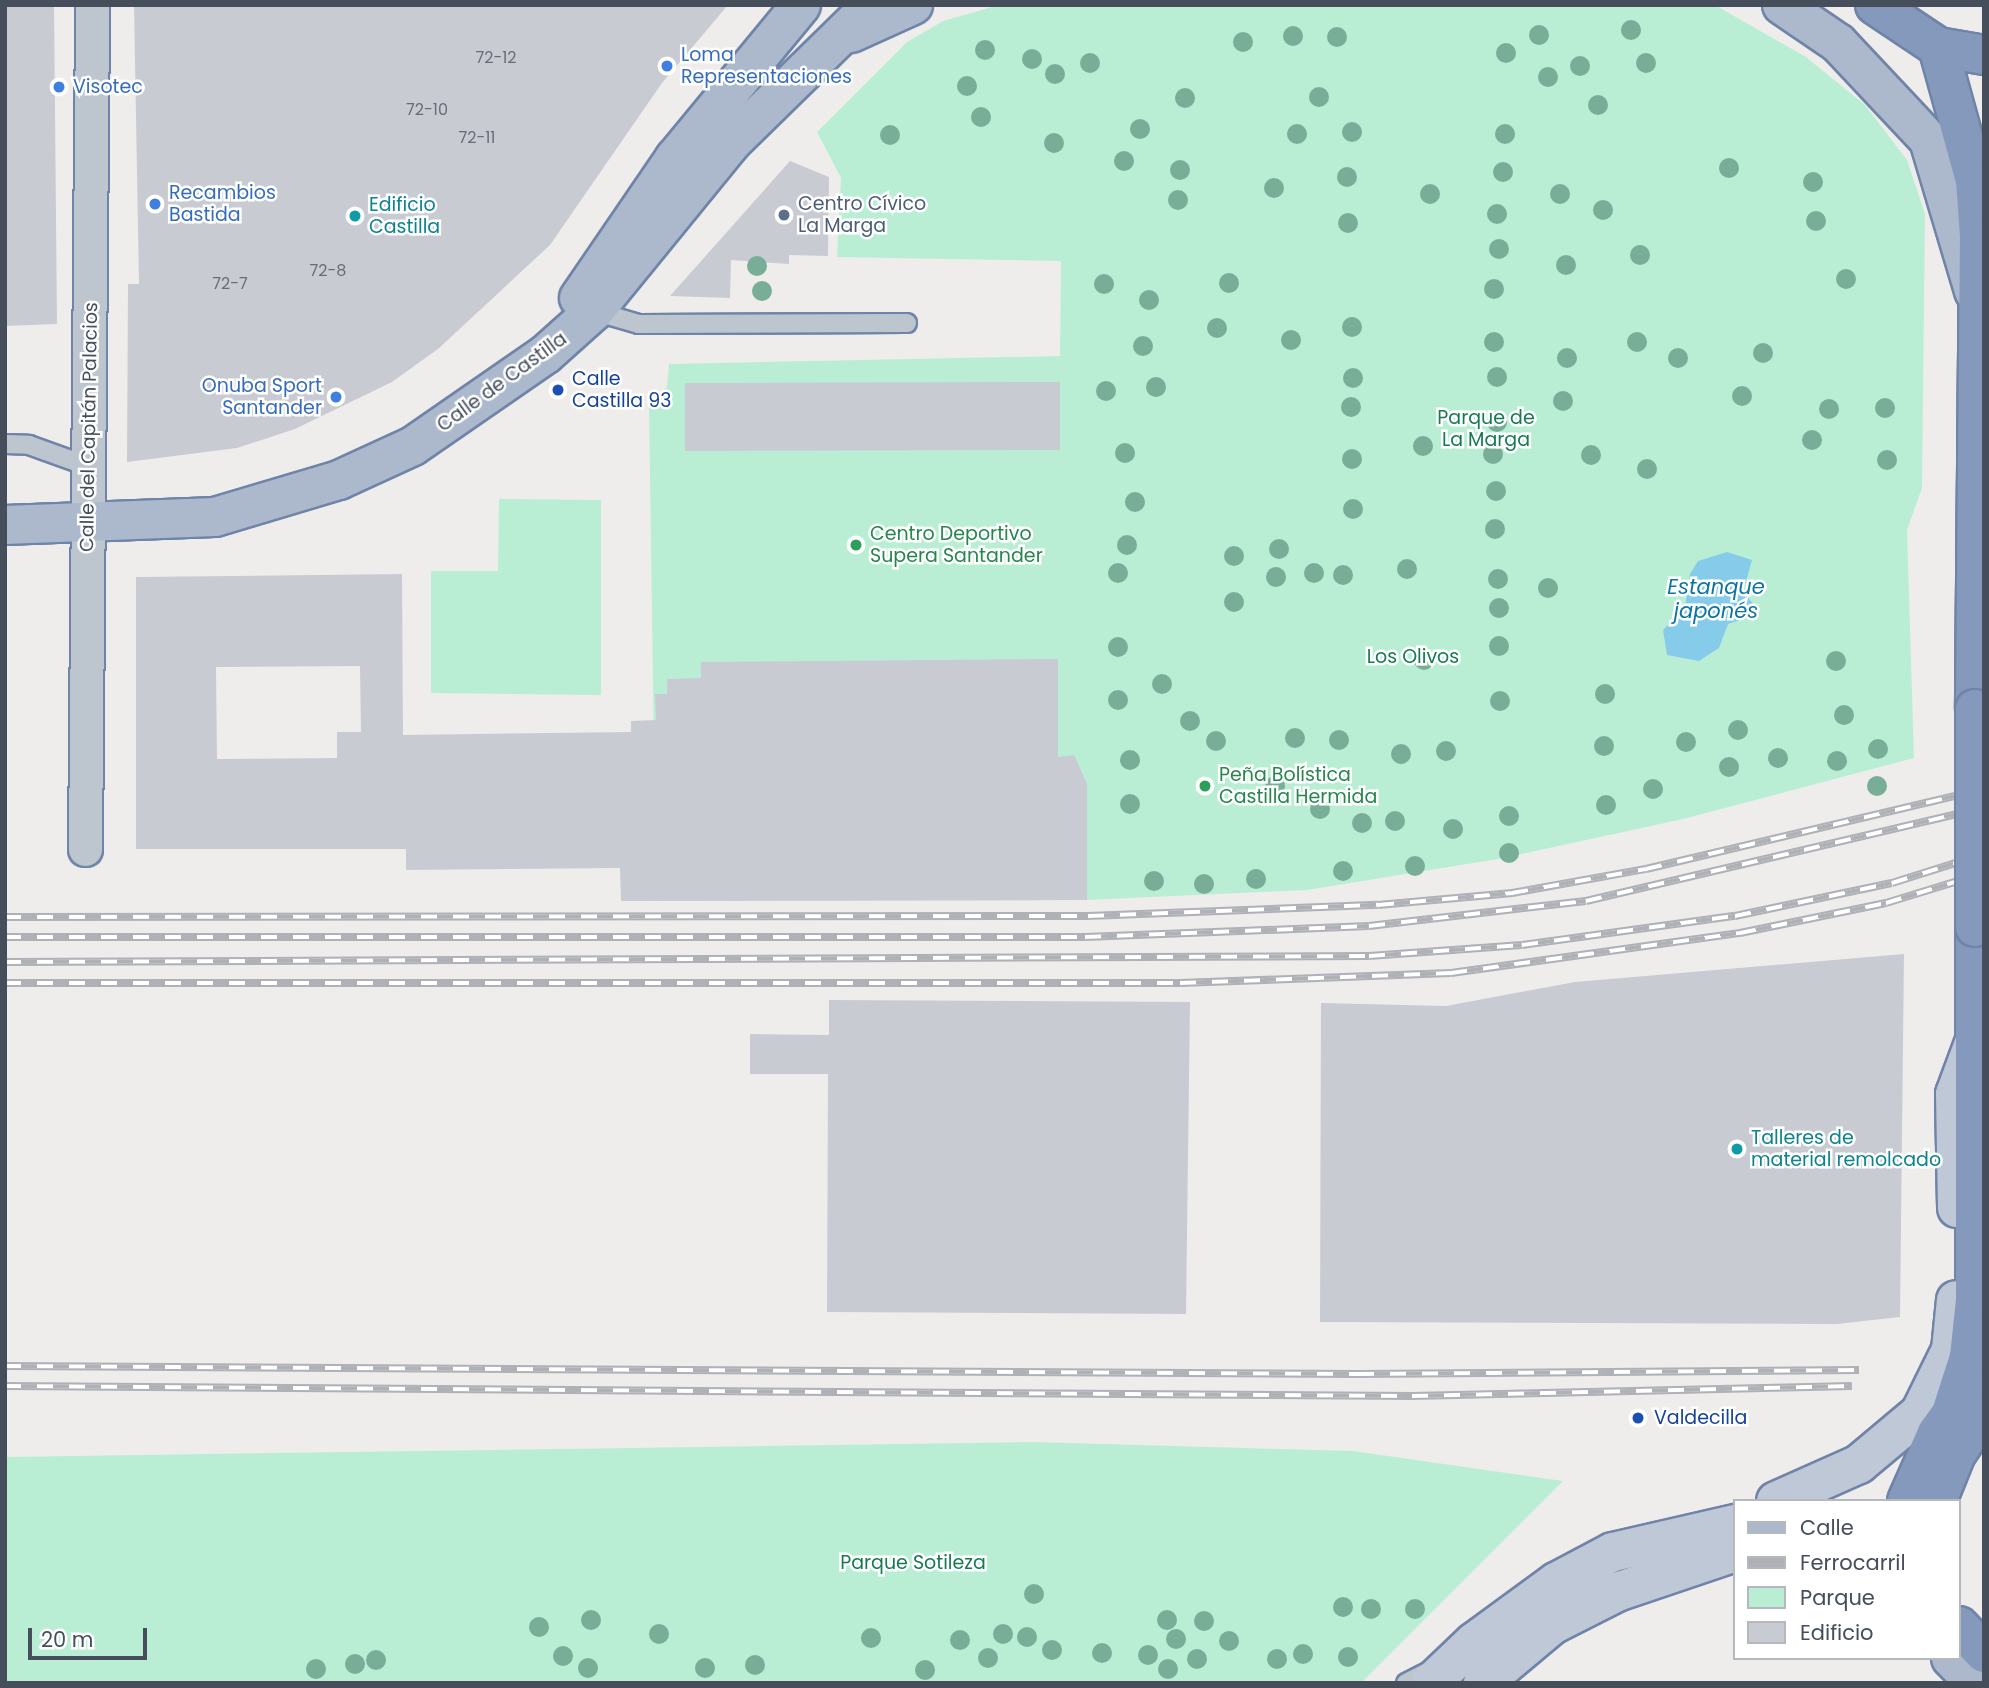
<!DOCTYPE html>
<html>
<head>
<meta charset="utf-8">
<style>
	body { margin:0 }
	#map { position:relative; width:1989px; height:1688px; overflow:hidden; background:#efedec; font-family:Poppins,sans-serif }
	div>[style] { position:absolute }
	.green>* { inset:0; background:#baeed4 }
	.water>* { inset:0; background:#87cbeb }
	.building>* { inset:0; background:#c9cbd3 }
	.roads { filter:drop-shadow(2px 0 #6f84a8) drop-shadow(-2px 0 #6f84a8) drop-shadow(0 2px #6f84a8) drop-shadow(0 -2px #6f84a8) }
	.lane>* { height:18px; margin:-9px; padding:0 9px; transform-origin:9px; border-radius:9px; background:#bdc5cf }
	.street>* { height:33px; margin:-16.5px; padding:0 16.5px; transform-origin:16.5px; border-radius:16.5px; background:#bdc5cf }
	.secondary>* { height:38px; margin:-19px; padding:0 19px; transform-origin:19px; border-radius:19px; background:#bfc8d6 }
	.primary>* { height:38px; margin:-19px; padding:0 19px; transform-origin:19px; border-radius:19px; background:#acb9cc }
	.highway>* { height:38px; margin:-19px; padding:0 19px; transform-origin:19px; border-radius:19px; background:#8499bc }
	.rail>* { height:8px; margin-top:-4px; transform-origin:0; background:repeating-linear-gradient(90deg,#fff 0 16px,#afb1b7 0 32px); box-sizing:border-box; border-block:2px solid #afb1b7 }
	.bridges { filter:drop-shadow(2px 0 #6f84a8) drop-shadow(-2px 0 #6f84a8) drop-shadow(0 2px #6f84a8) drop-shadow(0 -2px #6f84a8) }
	.highway-bridge>* { height:38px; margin:-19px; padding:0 19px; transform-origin:19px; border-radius:19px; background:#8499bc }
	.trees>* { width:20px; height:20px; margin:-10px; border-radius:50%; background:#78ae98 }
	.dots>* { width:19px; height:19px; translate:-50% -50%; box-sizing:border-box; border:4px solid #fff; border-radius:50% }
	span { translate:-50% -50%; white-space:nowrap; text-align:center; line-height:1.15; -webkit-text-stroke:5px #fff; paint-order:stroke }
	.number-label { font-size:16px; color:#666d78 }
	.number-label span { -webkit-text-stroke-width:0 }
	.shop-label { font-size:19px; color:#366cbe }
	.left { translate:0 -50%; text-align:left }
	.right { translate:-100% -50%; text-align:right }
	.service-label { font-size:19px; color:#4e5e75 }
	.culture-label { font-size:19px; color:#0d838f }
	.transit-label { font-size:19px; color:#164399 }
	.street-label { font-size:19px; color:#454e5a }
	.park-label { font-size:19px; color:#177a53 }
	.leisure-label { font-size:19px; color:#27864d }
	.water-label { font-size:21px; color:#0d75a5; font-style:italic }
	.frame { position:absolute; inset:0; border:7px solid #454e5a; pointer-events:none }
	.legend { position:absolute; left:1733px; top:1499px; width:228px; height:161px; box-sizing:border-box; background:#fff; border:2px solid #b5b8bd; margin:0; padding:9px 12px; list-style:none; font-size:21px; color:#454e5a }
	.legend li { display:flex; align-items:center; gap:14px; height:35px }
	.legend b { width:35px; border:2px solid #b5b8bd }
	.scale { position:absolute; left:28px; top:1628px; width:119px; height:32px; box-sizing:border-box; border:4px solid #454e5a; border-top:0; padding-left:9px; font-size:21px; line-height:24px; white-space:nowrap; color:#454e5a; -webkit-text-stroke:5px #fff; paint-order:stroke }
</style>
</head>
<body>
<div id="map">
	<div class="green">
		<i style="clip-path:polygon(999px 5px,1715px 5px,1806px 57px,1865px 105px,1907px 160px,1925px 214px,1922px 488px,1907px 530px,1914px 758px,1683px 819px,1498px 859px,1307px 890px,1087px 900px,656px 901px,649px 403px,667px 387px,669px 364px,1060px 356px,1061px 261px,837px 257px,841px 178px,817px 132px,907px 42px,943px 21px)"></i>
		<i style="clip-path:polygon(499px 499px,601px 500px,601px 695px,431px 693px,431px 571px,498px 571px)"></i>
		<i style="clip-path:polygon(1033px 1442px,1353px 1451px,1563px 1481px,1361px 1683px,5px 1683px,5px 1457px)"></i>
	</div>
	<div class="water">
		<i style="clip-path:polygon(1727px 552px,1752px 560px,1743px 592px,1756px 607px,1755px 615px,1728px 624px,1719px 648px,1699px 661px,1667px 655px,1663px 630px,1685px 607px,1690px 574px,1698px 561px)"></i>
	</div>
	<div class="building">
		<i style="clip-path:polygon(5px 5px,54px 5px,57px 324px,5px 326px)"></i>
		<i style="clip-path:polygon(134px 5px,728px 5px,662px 83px,550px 245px,438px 349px,392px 382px,295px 429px,237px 448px,127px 462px,128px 284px,139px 284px)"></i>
		<i style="clip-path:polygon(790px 161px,829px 177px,828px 256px,789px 255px,789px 264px,731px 260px,730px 298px,670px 296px)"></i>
		<i style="clip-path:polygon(1060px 382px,1060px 450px,685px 451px,685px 383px)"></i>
		<i style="clip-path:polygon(evenodd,402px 574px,403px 735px,631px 732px,631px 721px,656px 720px,655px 694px,667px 694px,667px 679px,701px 678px,701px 662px,1058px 659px,1058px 757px,1074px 755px,1087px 784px,1087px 900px,621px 901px,620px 868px,406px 870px,406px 849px,136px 849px,136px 577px,402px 574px,360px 666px,361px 732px,337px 732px,337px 758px,217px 759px,216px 667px,360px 666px)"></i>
		<i style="clip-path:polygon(1904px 954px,1900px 1317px,1837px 1324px,1320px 1322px,1321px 1003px,1446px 1006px,1575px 982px)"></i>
		<i style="clip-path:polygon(829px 1000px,1190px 1002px,1186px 1314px,827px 1312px,828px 1074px,750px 1074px,750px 1034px,829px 1035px)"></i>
	</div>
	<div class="roads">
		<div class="lane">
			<i style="left:594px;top:311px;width:47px;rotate:16.1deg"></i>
			<i style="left:639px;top:324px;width:268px;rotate:-0.2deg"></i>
			<i style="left:5px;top:444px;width:24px;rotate:2deg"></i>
			<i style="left:29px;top:445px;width:65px;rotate:19.8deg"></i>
			<i style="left:1406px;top:1683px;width:33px;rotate:-27deg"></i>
		</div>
		<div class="street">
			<i style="left:85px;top:849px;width:844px;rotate:-89.52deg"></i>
		</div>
		<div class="secondary">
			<i style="left:1957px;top:1208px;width:114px;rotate:-91deg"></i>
			<i style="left:1955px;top:1094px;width:54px;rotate:-69.6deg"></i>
			<i style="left:1776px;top:1501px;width:91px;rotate:-24deg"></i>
			<i style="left:1859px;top:1464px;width:80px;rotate:-39.9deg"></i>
			<i style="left:1920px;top:1413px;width:70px;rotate:-63.8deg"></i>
			<i style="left:1951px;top:1350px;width:50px;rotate:-84.3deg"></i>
			<i style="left:1431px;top:1683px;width:59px;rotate:-43.6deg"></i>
			<i style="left:1474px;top:1642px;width:102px;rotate:-36.2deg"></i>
			<i style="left:1556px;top:1582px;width:64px;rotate:-27.8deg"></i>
			<i style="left:1613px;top:1552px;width:125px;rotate:-12.9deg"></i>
			<i style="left:1483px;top:1683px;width:90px;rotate:-40deg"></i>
			<i style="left:1552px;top:1625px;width:73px;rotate:-26.9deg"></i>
			<i style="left:1617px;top:1592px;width:125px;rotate:-18.7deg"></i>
		</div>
		<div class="primary">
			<i style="left:1782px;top:5px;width:68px;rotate:34.2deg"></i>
			<i style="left:1838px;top:43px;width:133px;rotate:46.8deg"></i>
			<i style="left:1929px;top:140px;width:158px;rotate:73.4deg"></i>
			<i style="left:851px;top:33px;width:68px;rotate:-24.3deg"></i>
			<i style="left:579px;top:298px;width:170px;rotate:-55.6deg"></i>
			<i style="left:675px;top:158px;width:198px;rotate:-50.5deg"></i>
			<i style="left:5px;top:525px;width:210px;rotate:-2.2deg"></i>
			<i style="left:215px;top:517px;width:129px;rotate:-16.6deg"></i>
			<i style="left:339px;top:480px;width:81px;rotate:-24.7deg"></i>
			<i style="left:413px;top:446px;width:162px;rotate:-34.7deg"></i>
			<i style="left:546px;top:354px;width:64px;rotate:-41.9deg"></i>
			<i style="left:594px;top:311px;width:215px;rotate:-50.8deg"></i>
			<i style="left:730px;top:144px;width:199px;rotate:-44.4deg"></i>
			<i style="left:1951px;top:1658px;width:35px;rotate:45deg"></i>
		</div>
		<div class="highway">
			<i style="left:1875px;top:5px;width:76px;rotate:33.7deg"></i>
			<i style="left:1938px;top:47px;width:47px;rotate:9.9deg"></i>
			<i style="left:1938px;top:47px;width:138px;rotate:74.5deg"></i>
			<i style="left:1975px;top:180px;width:56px;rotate:85.9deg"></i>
			<i style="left:1979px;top:236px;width:473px;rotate:90.5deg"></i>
			<i style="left:1952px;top:1410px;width:56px;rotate:-72.2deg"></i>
			<i style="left:1969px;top:1357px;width:57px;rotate:-84deg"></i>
			<i style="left:1975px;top:1300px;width:373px;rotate:-90deg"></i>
			<i style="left:1907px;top:1501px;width:74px;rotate:-66.2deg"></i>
			<i style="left:1937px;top:1433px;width:53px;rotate:-54.2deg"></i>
			<i style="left:1937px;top:1501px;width:51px;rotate:-68deg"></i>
			<i style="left:1956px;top:1454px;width:50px;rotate:-56.3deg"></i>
			<i style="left:1959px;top:1626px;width:37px;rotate:47deg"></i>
		</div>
	</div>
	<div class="rail">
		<i style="left:5px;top:917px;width:1083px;rotate:-0.05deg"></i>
		<i style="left:1088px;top:916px;width:290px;rotate:-2.2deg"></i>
		<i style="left:1378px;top:905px;width:135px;rotate:-5.1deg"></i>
		<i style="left:1512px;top:893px;width:136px;rotate:-10.2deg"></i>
		<i style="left:1646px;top:869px;width:347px;rotate:-13.3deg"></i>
		<i style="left:5px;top:937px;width:1080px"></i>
		<i style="left:1085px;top:937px;width:284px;rotate:-2.2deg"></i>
		<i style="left:1369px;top:926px;width:218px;rotate:-6.6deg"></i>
		<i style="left:1586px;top:901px;width:409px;rotate:-13.2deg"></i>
		<i style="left:5px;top:962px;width:1364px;rotate:-0.25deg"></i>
		<i style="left:1369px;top:956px;width:153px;rotate:-4.1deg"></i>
		<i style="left:1522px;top:945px;width:215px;rotate:-7.8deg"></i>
		<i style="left:1735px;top:916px;width:160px;rotate:-11.9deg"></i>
		<i style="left:1892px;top:883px;width:96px;rotate:-17.5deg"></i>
		<i style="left:5px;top:983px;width:1175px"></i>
		<i style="left:1180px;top:983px;width:271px;rotate:-2.1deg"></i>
		<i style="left:1451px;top:973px;width:292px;rotate:-7.9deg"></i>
		<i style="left:1740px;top:933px;width:149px;rotate:-11.6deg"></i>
		<i style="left:1886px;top:903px;width:102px;rotate:-17deg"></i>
		<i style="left:5px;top:1366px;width:1353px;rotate:0.34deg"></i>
		<i style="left:1358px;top:1374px;width:501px;rotate:-0.46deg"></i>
		<i style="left:5px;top:1386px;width:1407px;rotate:0.41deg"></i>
		<i style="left:1412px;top:1396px;width:440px;rotate:-1.3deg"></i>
	</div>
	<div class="bridges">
		<div class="highway-bridge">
			<i style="left:1975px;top:927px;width:218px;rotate:-90deg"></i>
		</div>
	</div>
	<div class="trees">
		<i style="left:1631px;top:30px"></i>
		<i style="left:1539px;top:35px"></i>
		<i style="left:1293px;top:36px"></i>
		<i style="left:1337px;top:37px"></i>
		<i style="left:1243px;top:42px"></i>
		<i style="left:985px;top:50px"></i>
		<i style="left:1506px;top:53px"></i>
		<i style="left:1032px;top:59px"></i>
		<i style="left:1090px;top:63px"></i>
		<i style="left:1646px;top:63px"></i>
		<i style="left:1580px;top:66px"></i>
		<i style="left:1055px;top:74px"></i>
		<i style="left:1548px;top:77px"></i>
		<i style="left:967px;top:86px"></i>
		<i style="left:1319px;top:97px"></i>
		<i style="left:1185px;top:98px"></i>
		<i style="left:1598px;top:105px"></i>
		<i style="left:981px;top:117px"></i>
		<i style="left:1140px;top:129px"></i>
		<i style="left:1352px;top:132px"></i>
		<i style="left:1297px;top:134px"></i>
		<i style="left:1505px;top:134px"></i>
		<i style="left:890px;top:135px"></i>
		<i style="left:1054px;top:143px"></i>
		<i style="left:1124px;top:161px"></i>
		<i style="left:1729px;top:168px"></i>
		<i style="left:1180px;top:170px"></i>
		<i style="left:1503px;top:172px"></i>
		<i style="left:1347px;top:177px"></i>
		<i style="left:1813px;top:182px"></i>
		<i style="left:1274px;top:188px"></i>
		<i style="left:1430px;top:194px"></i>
		<i style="left:1560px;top:194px"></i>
		<i style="left:1178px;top:200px"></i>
		<i style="left:1603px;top:210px"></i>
		<i style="left:1497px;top:214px"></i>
		<i style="left:1816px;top:221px"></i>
		<i style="left:1348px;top:223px"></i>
		<i style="left:1499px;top:249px"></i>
		<i style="left:1640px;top:255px"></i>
		<i style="left:1566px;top:265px"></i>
		<i style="left:757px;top:266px"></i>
		<i style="left:1846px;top:279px"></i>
		<i style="left:1229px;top:283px"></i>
		<i style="left:1104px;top:284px"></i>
		<i style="left:1494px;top:289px"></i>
		<i style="left:762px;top:291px"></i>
		<i style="left:1149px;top:300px"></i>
		<i style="left:1352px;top:327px"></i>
		<i style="left:1217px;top:328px"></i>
		<i style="left:1291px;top:340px"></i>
		<i style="left:1494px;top:342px"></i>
		<i style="left:1637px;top:342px"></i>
		<i style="left:1143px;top:346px"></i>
		<i style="left:1763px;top:353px"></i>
		<i style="left:1567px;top:358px"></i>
		<i style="left:1678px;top:358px"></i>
		<i style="left:1497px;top:377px"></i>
		<i style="left:1353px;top:378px"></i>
		<i style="left:1156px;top:387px"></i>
		<i style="left:1106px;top:391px"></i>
		<i style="left:1742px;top:396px"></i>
		<i style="left:1563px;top:401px"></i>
		<i style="left:1351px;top:407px"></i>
		<i style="left:1885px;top:408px"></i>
		<i style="left:1829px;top:409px"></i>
		<i style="left:1497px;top:422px"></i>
		<i style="left:1812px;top:440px"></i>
		<i style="left:1423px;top:446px"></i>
		<i style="left:1125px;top:453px"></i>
		<i style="left:1493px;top:454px"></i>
		<i style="left:1591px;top:455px"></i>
		<i style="left:1352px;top:459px"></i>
		<i style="left:1887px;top:460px"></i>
		<i style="left:1647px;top:469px"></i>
		<i style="left:1496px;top:491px"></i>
		<i style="left:1135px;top:502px"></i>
		<i style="left:1353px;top:509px"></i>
		<i style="left:1495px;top:529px"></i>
		<i style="left:1127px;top:545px"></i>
		<i style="left:1279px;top:549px"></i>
		<i style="left:1234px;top:556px"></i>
		<i style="left:1407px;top:569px"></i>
		<i style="left:1118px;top:573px"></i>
		<i style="left:1314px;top:573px"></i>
		<i style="left:1343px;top:575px"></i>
		<i style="left:1276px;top:577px"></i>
		<i style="left:1498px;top:579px"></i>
		<i style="left:1548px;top:588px"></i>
		<i style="left:1234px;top:602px"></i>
		<i style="left:1499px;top:608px"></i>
		<i style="left:1499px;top:646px"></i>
		<i style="left:1118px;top:647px"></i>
		<i style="left:1424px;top:660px"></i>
		<i style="left:1836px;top:661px"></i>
		<i style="left:1162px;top:684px"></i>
		<i style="left:1605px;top:694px"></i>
		<i style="left:1118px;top:700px"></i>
		<i style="left:1500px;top:701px"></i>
		<i style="left:1844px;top:715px"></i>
		<i style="left:1190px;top:721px"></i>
		<i style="left:1738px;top:730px"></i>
		<i style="left:1295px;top:738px"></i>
		<i style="left:1339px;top:740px"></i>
		<i style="left:1216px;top:741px"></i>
		<i style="left:1686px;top:742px"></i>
		<i style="left:1604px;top:746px"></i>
		<i style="left:1878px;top:749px"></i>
		<i style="left:1446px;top:751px"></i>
		<i style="left:1401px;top:754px"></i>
		<i style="left:1778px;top:758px"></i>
		<i style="left:1130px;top:760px"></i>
		<i style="left:1837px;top:761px"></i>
		<i style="left:1729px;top:767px"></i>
		<i style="left:1275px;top:786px"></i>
		<i style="left:1877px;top:786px"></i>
		<i style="left:1653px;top:789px"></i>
		<i style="left:1130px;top:804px"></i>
		<i style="left:1606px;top:805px"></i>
		<i style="left:1320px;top:809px"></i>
		<i style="left:1509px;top:816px"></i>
		<i style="left:1395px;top:821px"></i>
		<i style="left:1362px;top:823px"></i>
		<i style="left:1453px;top:829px"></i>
		<i style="left:1509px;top:853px"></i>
		<i style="left:1415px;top:866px"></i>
		<i style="left:1343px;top:871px"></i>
		<i style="left:1256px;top:879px"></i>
		<i style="left:1154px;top:881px"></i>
		<i style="left:1204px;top:884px"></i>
		<i style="left:1034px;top:1594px"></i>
		<i style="left:1343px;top:1607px"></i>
		<i style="left:1371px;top:1609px"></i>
		<i style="left:1415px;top:1609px"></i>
		<i style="left:591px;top:1620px"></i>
		<i style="left:1167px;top:1620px"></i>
		<i style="left:1204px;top:1621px"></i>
		<i style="left:539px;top:1627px"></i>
		<i style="left:659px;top:1634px"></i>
		<i style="left:1003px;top:1634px"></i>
		<i style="left:1027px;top:1637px"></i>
		<i style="left:871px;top:1638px"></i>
		<i style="left:1176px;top:1639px"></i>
		<i style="left:960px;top:1640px"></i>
		<i style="left:1229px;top:1641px"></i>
		<i style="left:1052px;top:1650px"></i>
		<i style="left:1102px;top:1653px"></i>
		<i style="left:1303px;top:1654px"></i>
		<i style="left:1148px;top:1655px"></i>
		<i style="left:563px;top:1656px"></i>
		<i style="left:1348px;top:1657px"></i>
		<i style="left:988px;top:1658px"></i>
		<i style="left:1197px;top:1659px"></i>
		<i style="left:1277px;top:1659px"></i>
		<i style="left:376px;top:1660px"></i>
		<i style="left:355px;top:1664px"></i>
		<i style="left:755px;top:1665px"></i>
		<i style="left:588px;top:1668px"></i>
		<i style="left:705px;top:1668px"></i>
		<i style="left:316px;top:1669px"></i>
		<i style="left:1168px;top:1669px"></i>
		<i style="left:925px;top:1670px"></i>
	</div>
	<div class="dots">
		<i style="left:667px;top:66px;background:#3f7fe0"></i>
		<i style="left:59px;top:87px;background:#3f7fe0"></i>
		<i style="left:155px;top:204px;background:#3f7fe0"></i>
		<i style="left:784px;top:215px;background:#5c6f8a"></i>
		<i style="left:355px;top:216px;background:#0f9aa8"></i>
		<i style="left:558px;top:390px;background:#1a4fb4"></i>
		<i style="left:336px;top:397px;background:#3f7fe0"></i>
		<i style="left:856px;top:545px;background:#2e9e5b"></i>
		<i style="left:1205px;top:786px;background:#2e9e5b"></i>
		<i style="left:1737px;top:1149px;background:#0f9aa8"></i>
		<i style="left:1638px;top:1418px;background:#1a4fb4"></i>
	</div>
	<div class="number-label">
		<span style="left:496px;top:58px">72-12</span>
		<span style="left:427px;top:110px">72-10</span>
		<span style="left:477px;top:138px">72-11</span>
		<span style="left:328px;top:271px">72-8</span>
		<span style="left:230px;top:284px">72-7</span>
	</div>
	<div class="shop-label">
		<span class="left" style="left:681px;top:66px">Loma<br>Representaciones</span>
		<span class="left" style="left:73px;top:87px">Visotec</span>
		<span class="left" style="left:169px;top:204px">Recambios<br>Bastida</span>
		<span class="right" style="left:322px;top:397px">Onuba Sport<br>Santander</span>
	</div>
	<div class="service-label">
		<span class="left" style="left:798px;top:215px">Centro Cívico<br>La Marga</span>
	</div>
	<div class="culture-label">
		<span class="left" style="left:369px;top:216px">Edificio<br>Castilla</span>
		<span class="left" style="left:1751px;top:1149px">Talleres de<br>material remolcado</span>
	</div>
	<div class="transit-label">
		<span class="left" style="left:572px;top:390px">Calle<br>Castilla 93</span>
		<span class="left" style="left:1654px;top:1418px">Valdecilla</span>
	</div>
	<div class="street-label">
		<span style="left:502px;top:382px;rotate:-36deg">Calle de Castilla</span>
		<span style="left:89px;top:427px;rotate:-89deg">Calle del Capitán Palacios</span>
	</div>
	<div class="park-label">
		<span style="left:1486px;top:429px">Parque de<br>La Marga</span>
		<span style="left:1413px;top:657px">Los Olivos</span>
		<span style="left:913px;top:1563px">Parque Sotileza</span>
	</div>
	<div class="leisure-label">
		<span class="left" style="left:870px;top:545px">Centro Deportivo<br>Supera Santander</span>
		<span class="left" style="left:1219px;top:786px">Peña Bolística<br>Castilla Hermida</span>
	</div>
	<div class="water-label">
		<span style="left:1716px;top:599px">Estanque<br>japonés</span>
	</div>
	<div class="frame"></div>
	<ul class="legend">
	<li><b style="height:9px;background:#acb9cc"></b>Calle</li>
	<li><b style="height:9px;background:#afb1b7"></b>Ferrocarril</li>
	<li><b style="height:19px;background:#baeed4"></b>Parque</li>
	<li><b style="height:19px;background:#c9cbd3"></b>Edificio</li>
	</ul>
	<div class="scale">20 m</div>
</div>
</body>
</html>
